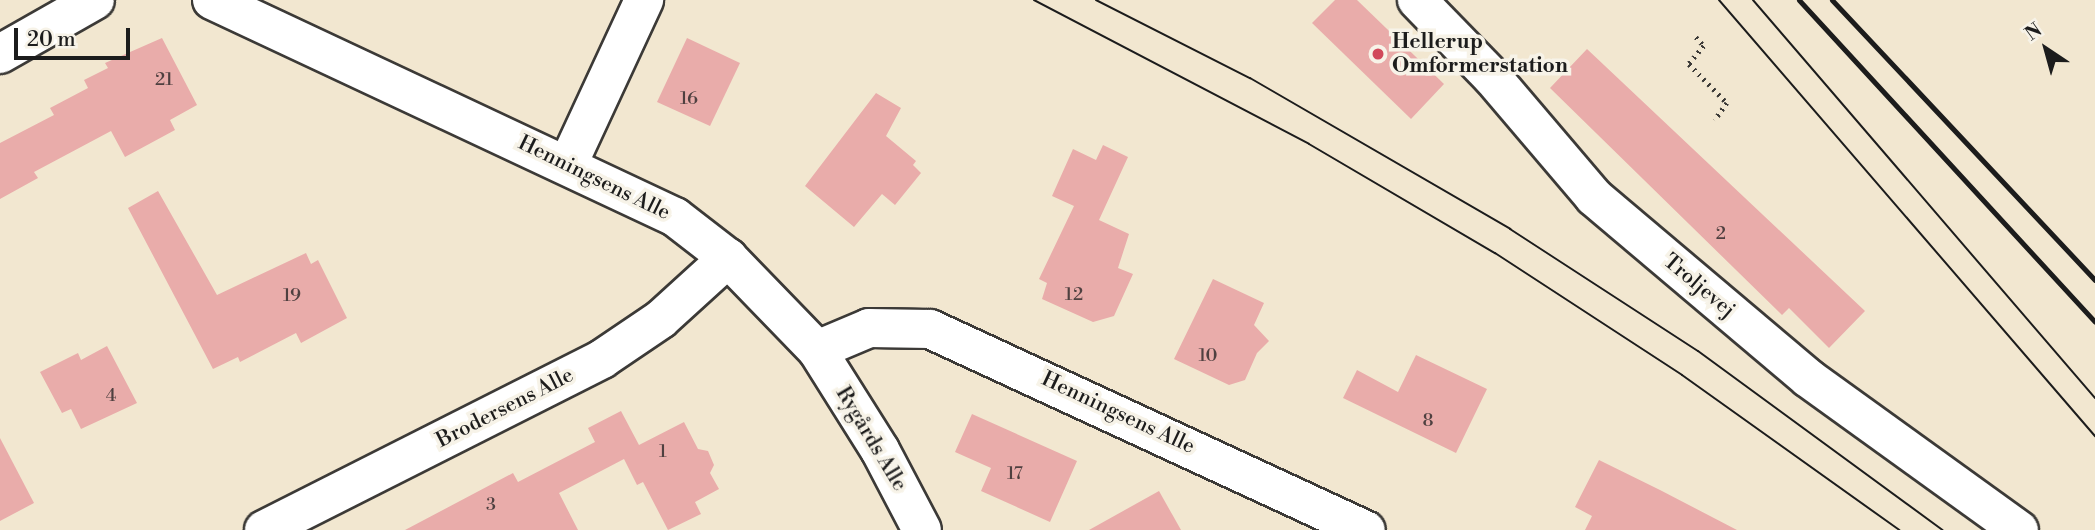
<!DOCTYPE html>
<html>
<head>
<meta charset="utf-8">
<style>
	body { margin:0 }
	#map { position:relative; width:2095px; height:530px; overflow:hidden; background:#f2e7d0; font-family:"Libre Bodoni",serif }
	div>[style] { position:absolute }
	.building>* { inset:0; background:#e9acaa }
	.path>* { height:4.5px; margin-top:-2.25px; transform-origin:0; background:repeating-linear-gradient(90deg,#3c3a37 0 2px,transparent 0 7px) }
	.roads { filter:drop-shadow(2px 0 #3c3a37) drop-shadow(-2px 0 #3c3a37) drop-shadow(0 2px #3c3a37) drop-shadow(0 -2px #3c3a37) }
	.minor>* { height:38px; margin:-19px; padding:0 19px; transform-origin:19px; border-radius:19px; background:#fff }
	.tram>* { height:2px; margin:-1px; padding:0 1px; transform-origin:1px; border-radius:1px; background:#1c1c1c }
	.rail>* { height:5px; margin:-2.5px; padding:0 2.5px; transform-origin:2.5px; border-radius:2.5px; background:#1c1c1c }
	.dots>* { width:19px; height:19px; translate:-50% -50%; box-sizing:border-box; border:4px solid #f7f3e8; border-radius:50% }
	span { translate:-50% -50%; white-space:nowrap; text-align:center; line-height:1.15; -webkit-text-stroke:7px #f7f3e8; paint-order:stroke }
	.number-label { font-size:18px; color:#4f4040 }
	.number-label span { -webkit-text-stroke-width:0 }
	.poi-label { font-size:21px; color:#1c1c1c; font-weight:700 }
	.left { translate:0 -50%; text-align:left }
	.street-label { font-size:21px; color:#1c1c1c }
	.north { position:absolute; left:2011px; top:14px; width:70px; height:70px; -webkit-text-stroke:5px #f7f3e8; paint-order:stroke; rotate:324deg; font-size:19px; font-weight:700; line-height:28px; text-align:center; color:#1c1c1c }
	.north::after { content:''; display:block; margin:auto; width:24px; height:32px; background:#1c1c1c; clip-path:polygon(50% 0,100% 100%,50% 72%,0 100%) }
	.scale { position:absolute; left:14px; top:28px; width:116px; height:32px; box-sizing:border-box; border:4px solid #1c1c1c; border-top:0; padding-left:9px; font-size:21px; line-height:24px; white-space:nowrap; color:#1c1c1c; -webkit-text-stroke:5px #f7f3e8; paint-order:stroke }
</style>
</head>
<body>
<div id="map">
	<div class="building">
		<i style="clip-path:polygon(1335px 0,1357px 0,1444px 84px,1411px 119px,1312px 23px)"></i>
		<i style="clip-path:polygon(162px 38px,197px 105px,170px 120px,175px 130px,125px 157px,111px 131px,34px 172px,38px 178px,0 199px,0 143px,54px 115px,50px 108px,88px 88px,84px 80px,108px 68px,105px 63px)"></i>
		<i style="clip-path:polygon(687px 38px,740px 63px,710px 126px,657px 102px)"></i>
		<i style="clip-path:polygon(1587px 49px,1865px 311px,1829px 348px,1789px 308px,1782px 315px,1550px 88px)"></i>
		<i style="clip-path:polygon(876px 93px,901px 108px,886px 136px,916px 161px,913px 165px,921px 173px,895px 205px,882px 194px,854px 227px,805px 186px)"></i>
		<i style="clip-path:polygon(1103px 145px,1128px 157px,1099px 220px,1129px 234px,1118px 268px,1133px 274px,1114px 316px,1093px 322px,1042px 299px,1047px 283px,1039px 279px,1074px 206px,1052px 196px,1073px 149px,1096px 160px)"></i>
		<i style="clip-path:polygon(158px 191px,217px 295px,306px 253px,311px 264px,318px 260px,347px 318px,301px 343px,296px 333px,240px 362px,238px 357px,213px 369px,128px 208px)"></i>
		<i style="clip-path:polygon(1213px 279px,1264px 303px,1254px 325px,1269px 341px,1257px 353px,1245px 380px,1229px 385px,1174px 359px)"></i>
		<i style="clip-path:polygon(107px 346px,137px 403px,81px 429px,71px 409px,62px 413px,40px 372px,78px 353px,81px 360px)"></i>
		<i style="clip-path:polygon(1416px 355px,1487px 389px,1456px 453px,1343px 398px,1357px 370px,1398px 392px)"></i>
		<i style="clip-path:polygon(621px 411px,639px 445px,684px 422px,698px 449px,708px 451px,714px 465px,710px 473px,719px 489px,695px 502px,701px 514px,668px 530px,643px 482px,637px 485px,624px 459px,559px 493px,578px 530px,405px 530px,513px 473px,518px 482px,595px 442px,588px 428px)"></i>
		<i style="clip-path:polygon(972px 414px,1077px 461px,1050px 522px,981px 491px,991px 468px,955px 452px)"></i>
		<i style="clip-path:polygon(0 438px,34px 503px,0 521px)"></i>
		<i style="clip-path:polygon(1599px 460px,1660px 490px,1737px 530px,1585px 530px,1592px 516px,1575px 507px)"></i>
		<i style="clip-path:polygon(1159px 491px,1181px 530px,1089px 530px)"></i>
	</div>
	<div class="path">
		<i style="left:1696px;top:37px;width:12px;rotate:48deg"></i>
		<i style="left:1704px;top:46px;width:23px;rotate:130deg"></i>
		<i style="left:1689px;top:64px;width:54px;rotate:45.7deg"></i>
		<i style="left:1727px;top:103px;width:21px;rotate:125deg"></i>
	</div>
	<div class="roads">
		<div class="minor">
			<i style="left:212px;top:0;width:511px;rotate:25.11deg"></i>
			<i style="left:675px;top:217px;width:67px;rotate:37.7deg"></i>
			<i style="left:728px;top:258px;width:128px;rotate:45.9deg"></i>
			<i style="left:817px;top:350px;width:56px;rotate:-22.9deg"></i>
			<i style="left:869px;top:328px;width:61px;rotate:0.9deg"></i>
			<i style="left:930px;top:329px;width:480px;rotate:24.8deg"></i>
			<i style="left:1417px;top:0;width:107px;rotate:45.8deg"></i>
			<i style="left:1492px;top:77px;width:157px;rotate:49.6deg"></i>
			<i style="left:1594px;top:197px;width:280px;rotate:40.2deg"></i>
			<i style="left:1808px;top:378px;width:260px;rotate:35.8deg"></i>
			<i style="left:0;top:54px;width:109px;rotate:-29.6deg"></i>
			<i style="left:568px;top:164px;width:181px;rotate:-65.1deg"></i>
			<i style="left:817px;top:350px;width:118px;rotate:57.8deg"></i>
			<i style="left:880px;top:450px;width:90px;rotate:62.3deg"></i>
			<i style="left:264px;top:530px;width:379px;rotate:-26.8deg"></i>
			<i style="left:602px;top:359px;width:71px;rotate:-34.1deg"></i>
			<i style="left:661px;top:319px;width:91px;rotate:-42.3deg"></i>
		</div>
	</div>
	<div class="tram">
		<i style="left:1034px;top:0;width:310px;rotate:27.6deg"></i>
		<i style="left:1309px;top:144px;width:216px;rotate:30.4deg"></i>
		<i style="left:1495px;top:253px;width:223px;rotate:33.1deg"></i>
		<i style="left:1682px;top:375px;width:267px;rotate:35.5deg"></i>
		<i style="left:1096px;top:0;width:173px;rotate:26.9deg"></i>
		<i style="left:1250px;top:78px;width:301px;rotate:30.1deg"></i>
		<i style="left:1510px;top:229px;width:224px;rotate:33deg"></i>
		<i style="left:1698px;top:351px;width:303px;rotate:36.2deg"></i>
		<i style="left:1719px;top:0;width:576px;rotate:49.23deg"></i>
		<i style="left:1753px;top:0;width:525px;rotate:49.33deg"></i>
	</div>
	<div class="rail">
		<i style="left:1799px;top:0;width:437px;rotate:47.4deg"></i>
		<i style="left:1832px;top:0;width:384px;rotate:46.8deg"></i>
	</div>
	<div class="dots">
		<i style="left:1378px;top:54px;background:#d1495b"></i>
	</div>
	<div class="number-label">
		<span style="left:164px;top:80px">21</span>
		<span style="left:689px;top:99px">16</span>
		<span style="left:1721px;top:234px">2</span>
		<span style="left:1074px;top:295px">12</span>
		<span style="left:292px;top:296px">19</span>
		<span style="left:1208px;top:356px">10</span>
		<span style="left:111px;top:396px">4</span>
		<span style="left:1428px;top:421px">8</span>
		<span style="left:663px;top:452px">1</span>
		<span style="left:1015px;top:474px">17</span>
		<span style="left:491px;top:505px">3</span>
	</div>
	<div class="poi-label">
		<span class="left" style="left:1392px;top:54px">Hellerup<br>Omformerstation</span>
	</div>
	<div class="street-label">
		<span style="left:594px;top:178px;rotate:26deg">Henningsens Alle</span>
		<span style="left:1699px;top:286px;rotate:40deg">Troljevej</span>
		<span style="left:505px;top:408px;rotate:-27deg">Brodersens Alle</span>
		<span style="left:1118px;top:413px;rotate:25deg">Henningsens Alle</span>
		<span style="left:871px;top:439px;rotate:59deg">Rygårds Alle</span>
	</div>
	<div class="north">N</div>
	<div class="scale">20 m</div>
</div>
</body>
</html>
